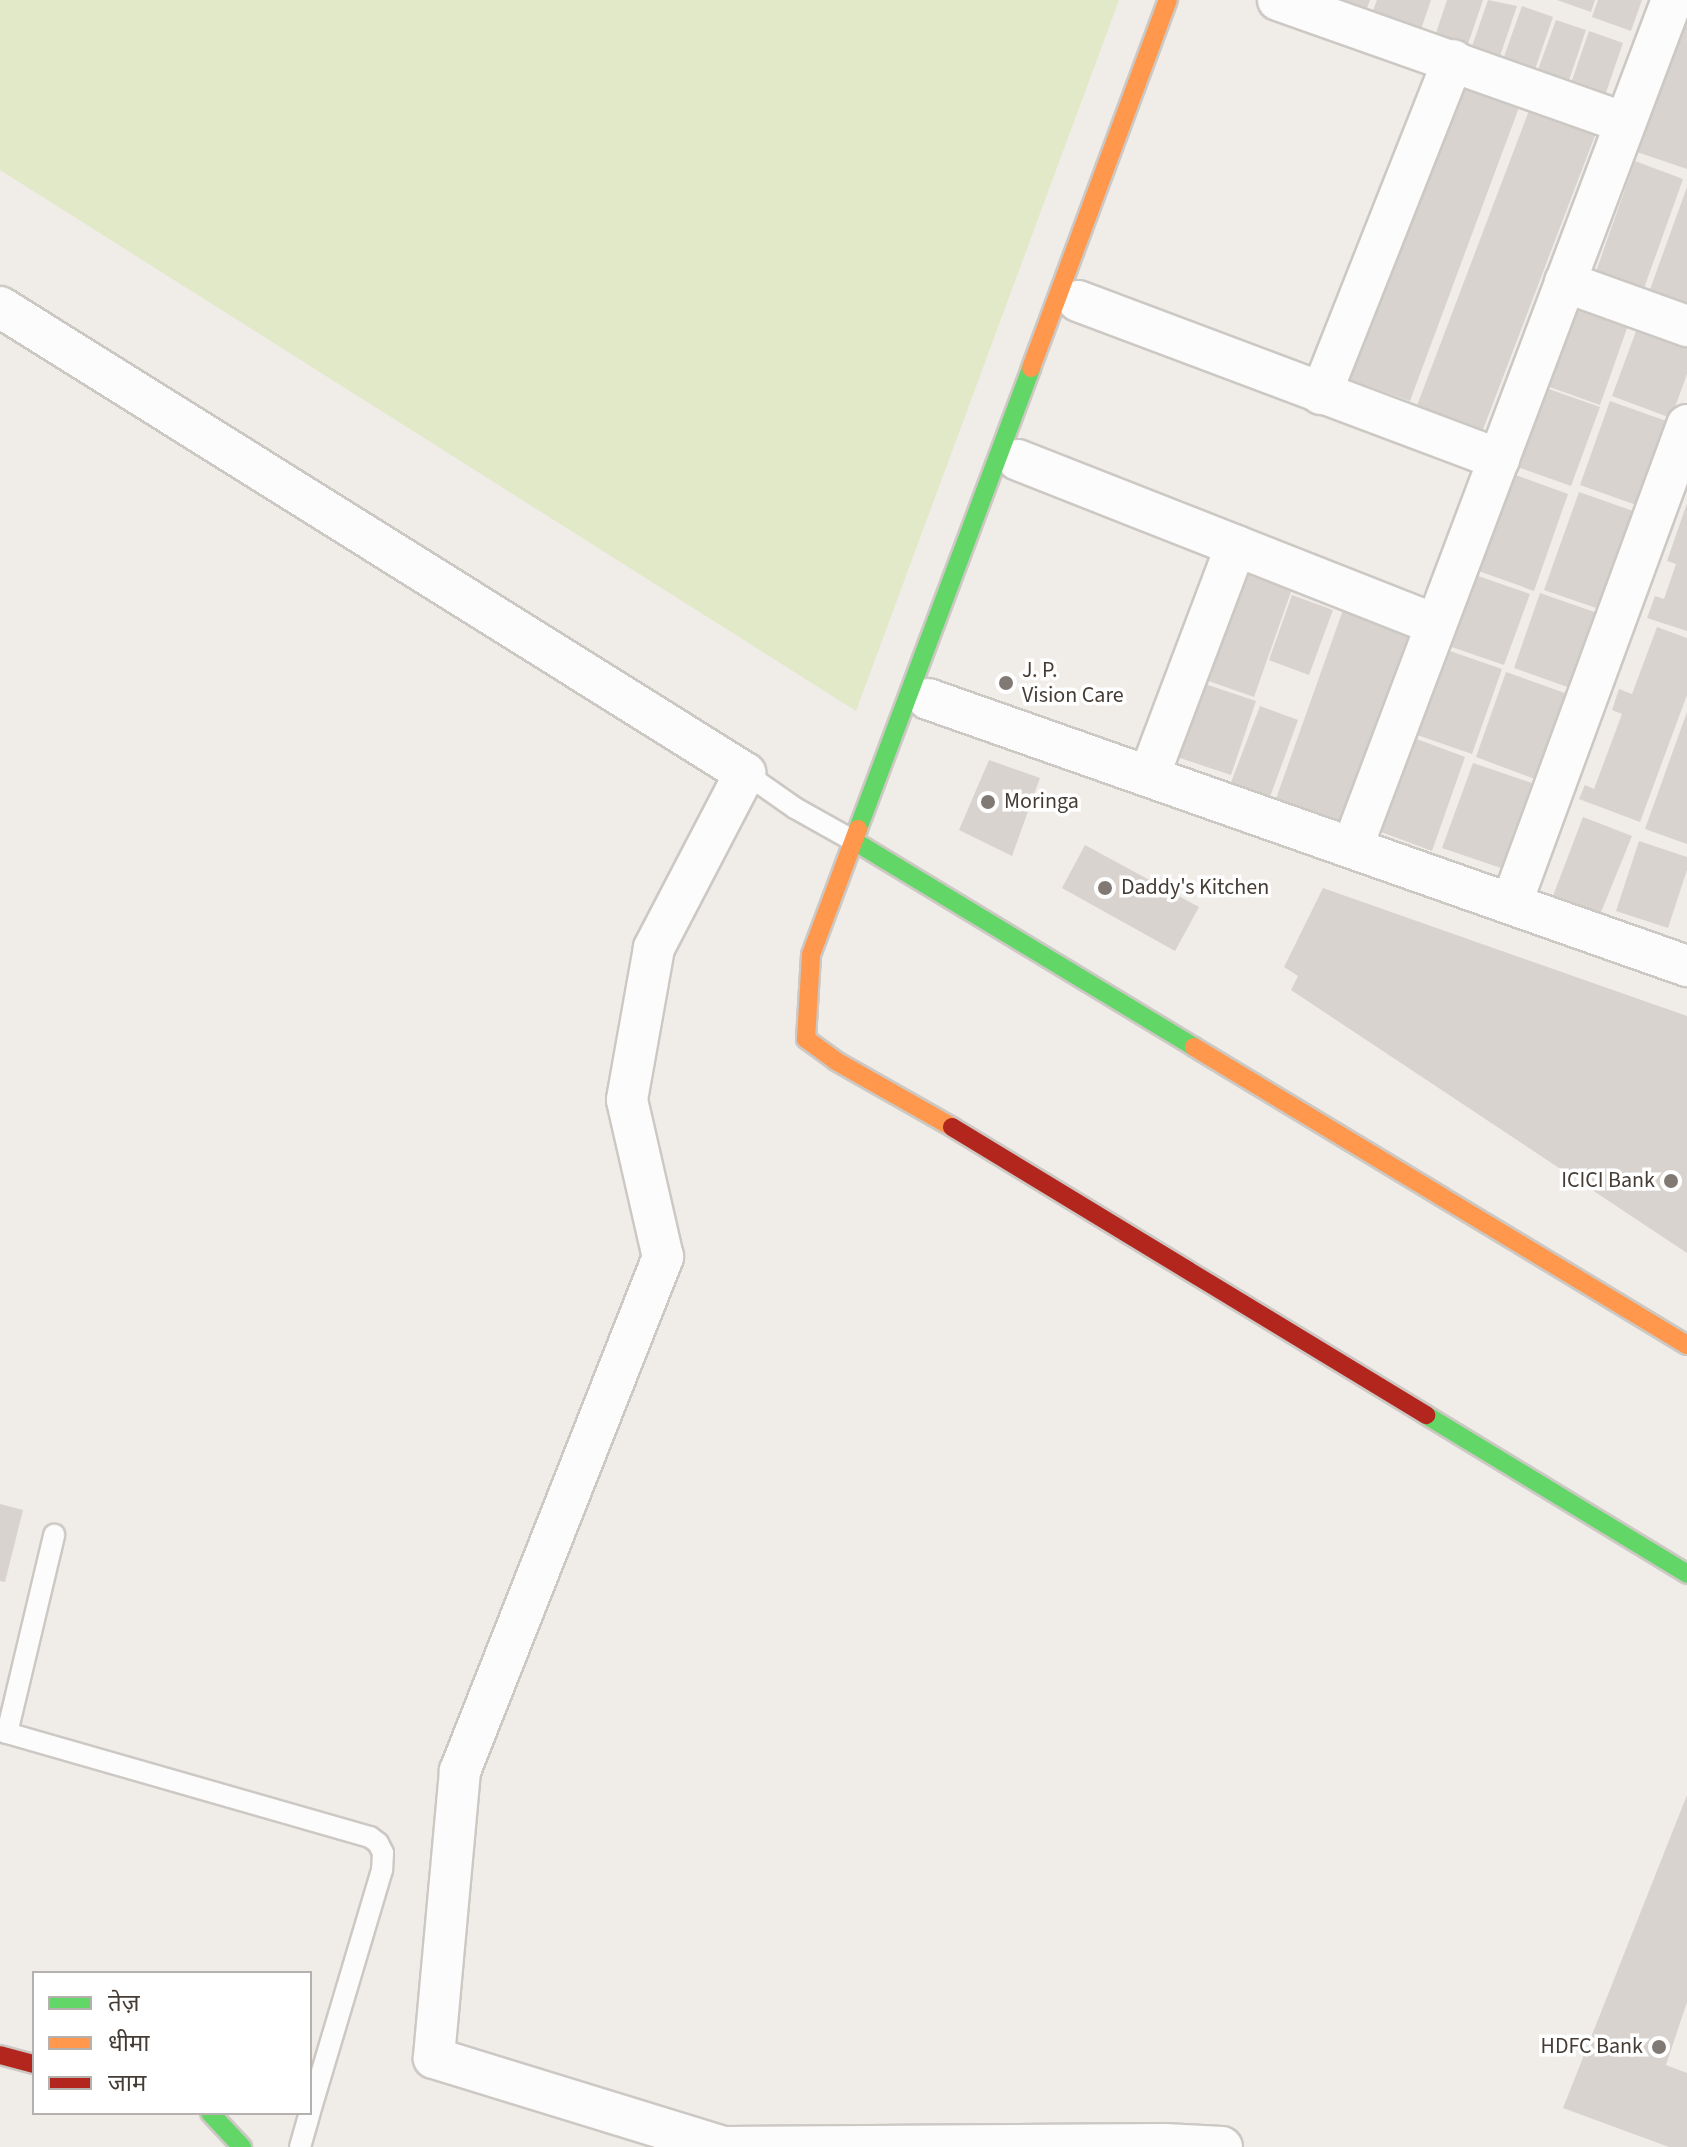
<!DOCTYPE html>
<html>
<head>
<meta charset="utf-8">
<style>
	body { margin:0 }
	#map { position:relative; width:1687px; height:2147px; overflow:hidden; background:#f0ece8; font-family:"Source Sans 3","Noto Sans Devanagari",sans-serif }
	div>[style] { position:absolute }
	.green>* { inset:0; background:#e2e9c8 }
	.building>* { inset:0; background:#d8d3cf }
	.roads { filter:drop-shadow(2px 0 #ccc8c4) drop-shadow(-2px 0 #ccc8c4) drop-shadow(0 2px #ccc8c4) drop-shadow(0 -2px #ccc8c4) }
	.lane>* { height:20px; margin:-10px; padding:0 10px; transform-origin:10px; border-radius:10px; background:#fdfcfc }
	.street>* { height:40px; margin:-20px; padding:0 20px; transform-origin:20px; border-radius:20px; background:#fdfcfc }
	.fast>* { height:18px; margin:-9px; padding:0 9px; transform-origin:9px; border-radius:9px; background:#63d668 }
	.slow>* { height:18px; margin:-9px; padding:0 9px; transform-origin:9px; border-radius:9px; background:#ff974d }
	.jam>* { height:18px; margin:-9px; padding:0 9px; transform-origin:9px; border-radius:9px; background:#b3261e }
	.dots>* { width:22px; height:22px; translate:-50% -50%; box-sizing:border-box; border:4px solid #fff; border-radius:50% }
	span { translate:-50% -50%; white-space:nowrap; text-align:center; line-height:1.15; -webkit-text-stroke:7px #fff; paint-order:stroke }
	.poi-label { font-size:22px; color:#453c35 }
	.left { translate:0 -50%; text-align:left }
	.right { translate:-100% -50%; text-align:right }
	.legend { position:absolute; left:32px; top:1971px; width:280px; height:144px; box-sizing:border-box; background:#fff; border:2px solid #b5b1ae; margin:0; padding:10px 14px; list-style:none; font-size:24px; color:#453c35 }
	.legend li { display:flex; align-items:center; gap:16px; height:40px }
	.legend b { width:40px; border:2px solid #b5b1ae }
</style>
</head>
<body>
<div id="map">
	<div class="green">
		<i style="clip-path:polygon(0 0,1119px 0,856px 711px,0 170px)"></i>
	</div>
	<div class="building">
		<i style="clip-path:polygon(1317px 0,1370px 0,1364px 17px)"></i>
		<i style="clip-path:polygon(1377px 0,1431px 0,1418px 38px,1369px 21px)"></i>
		<i style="clip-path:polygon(1447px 0,1483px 0,1466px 50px,1434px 39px)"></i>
		<i style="clip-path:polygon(1488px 0,1517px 6px,1498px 62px,1470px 52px)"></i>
		<i style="clip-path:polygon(1557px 0,1595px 0,1591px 12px)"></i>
		<i style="clip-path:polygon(1598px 0,1642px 0,1631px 31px,1592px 17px)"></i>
		<i style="clip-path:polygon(1522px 6px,1553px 17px,1533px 75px,1501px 65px)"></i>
		<i style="clip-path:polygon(1687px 12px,1687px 169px,1637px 152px)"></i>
		<i style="clip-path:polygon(1556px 20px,1586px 30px,1566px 89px,1535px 78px)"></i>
		<i style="clip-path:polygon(1589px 31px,1623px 43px,1602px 104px,1568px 92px)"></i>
		<i style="clip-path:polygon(1459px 71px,1524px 94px,1410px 401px,1345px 378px)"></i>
		<i style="clip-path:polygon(1533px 100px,1599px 125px,1479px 440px,1413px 416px)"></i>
		<i style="clip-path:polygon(1635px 161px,1683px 179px,1642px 294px,1594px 277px)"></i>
		<i style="clip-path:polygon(1687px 187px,1687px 309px,1648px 295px)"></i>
		<i style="clip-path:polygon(1576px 294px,1632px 314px,1600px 405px,1544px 385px)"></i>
		<i style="clip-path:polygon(1642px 315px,1687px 332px,1687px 374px,1671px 418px,1612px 396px)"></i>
		<i style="clip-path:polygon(1543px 387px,1600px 407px,1571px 486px,1515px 466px)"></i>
		<i style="clip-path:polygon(1610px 401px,1669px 422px,1639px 506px,1580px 485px)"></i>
		<i style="clip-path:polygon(1510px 473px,1568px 494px,1534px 591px,1476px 570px)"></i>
		<i style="clip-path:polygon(1579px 492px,1636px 512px,1602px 610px,1544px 590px)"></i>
		<i style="clip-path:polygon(1687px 503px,1687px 631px,1647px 618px,1655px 596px,1664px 599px,1676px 564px,1667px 561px)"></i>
		<i style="clip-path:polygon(1243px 568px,1293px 586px,1254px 697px,1203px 679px)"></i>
		<i style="clip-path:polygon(1472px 574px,1530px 594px,1504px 665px,1446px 645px)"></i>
		<i style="clip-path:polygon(1540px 593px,1603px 615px,1576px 690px,1514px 668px)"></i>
		<i style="clip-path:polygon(1292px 595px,1333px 610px,1309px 675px,1269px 660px)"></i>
		<i style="clip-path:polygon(1343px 610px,1410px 634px,1339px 834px,1272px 810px)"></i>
		<i style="clip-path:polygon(1657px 627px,1687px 638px,1687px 695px,1640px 822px,1579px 799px,1585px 785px,1594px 789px,1622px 714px,1612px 710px,1619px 689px,1632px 694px)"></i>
		<i style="clip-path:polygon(1447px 650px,1502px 669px,1472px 754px,1417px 735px)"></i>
		<i style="clip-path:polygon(1506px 672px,1565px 693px,1535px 779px,1476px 757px)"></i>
		<i style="clip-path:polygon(1202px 683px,1256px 701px,1231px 775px,1177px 757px)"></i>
		<i style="clip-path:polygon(1260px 706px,1298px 720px,1266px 808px,1227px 793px)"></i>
		<i style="clip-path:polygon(1687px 712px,1687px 844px,1645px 829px)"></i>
		<i style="clip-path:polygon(1414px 738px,1465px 757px,1432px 851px,1381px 832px)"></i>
		<i style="clip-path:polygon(989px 760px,1040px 778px,1012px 856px,959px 830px)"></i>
		<i style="clip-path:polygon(1473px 763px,1532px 783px,1501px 868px,1442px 848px)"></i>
		<i style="clip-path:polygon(1583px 817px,1632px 836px,1595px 927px,1548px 909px)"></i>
		<i style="clip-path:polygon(1639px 841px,1687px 857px,1687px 870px,1668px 928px,1616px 911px)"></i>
		<i style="clip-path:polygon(1085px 845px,1199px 907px,1175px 951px,1062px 888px)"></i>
		<i style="clip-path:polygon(1323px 888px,1687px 1016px,1687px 1253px,1291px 990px,1298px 976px,1284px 967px)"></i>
		<i style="clip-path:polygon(0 1504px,23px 1510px,5px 1582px,0 1581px)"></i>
		<i style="clip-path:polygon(1687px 1795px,1687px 2002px,1666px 2065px,1687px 2073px,1687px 2147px,1669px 2147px,1563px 2108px)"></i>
	</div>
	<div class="roads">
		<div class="lane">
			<i style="left:745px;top:773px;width:61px;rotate:35deg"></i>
			<i style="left:795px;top:808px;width:68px;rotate:29.2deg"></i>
			<i style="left:0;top:1731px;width:385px;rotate:16deg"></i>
			<i style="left:370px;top:1837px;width:10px;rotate:37deg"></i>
			<i style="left:378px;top:1843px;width:11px;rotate:63deg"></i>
			<i style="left:383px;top:1853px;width:17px;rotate:93deg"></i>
			<i style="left:382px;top:1870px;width:252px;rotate:106.6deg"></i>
			<i style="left:7px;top:1733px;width:204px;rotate:-76.6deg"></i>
			<i style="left:300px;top:2147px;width:35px;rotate:-74deg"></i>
		</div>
		<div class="street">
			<i style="left:1278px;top:0;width:368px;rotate:19.5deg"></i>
			<i style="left:1565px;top:282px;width:130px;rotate:19.8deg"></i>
			<i style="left:1078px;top:301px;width:450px;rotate:20.6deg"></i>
			<i style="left:0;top:307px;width:879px;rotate:32.03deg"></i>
			<i style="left:745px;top:773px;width:197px;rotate:117.5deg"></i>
			<i style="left:654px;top:948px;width:154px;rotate:100.1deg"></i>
			<i style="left:627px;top:1100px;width:161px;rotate:77.1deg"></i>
			<i style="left:663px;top:1257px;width:553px;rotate:111.55deg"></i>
			<i style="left:460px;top:1771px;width:288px;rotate:95.2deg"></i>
			<i style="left:434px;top:2058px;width:302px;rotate:17.1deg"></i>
			<i style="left:723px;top:2147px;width:441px;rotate:-0.4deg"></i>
			<i style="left:1164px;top:2144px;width:58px;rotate:3deg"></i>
			<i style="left:1321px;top:394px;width:359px;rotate:-68.4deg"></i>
			<i style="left:1018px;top:460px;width:449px;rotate:21.5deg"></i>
			<i style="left:928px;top:699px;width:805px;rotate:19.38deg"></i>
			<i style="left:1149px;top:776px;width:246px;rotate:-69.3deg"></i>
			<i style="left:1352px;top:848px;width:906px;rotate:-69.33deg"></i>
			<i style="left:1512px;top:902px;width:508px;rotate:-69.85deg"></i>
		</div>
		<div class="fast">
			<i style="left:858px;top:829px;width:492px;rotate:-69.4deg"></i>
			<i style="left:854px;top:841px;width:398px;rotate:31.2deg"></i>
			<i style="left:1426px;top:1415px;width:306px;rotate:31.3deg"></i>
			<i style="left:210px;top:2113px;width:47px;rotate:46.7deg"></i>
		</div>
		<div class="slow">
			<i style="left:1031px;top:368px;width:393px;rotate:-69.6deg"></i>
			<i style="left:858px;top:829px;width:134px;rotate:110.5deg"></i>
			<i style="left:811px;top:955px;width:84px;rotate:93.4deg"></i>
			<i style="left:806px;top:1039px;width:37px;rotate:36deg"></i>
			<i style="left:836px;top:1061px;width:133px;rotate:29.6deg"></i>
			<i style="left:1194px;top:1047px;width:576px;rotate:31.15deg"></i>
		</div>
		<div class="jam">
			<i style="left:952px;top:1127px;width:555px;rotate:31.28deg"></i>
			<i style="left:0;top:2055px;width:35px;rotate:15deg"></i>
		</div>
	</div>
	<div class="dots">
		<i style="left:1006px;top:683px;background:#817a74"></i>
		<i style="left:988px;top:802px;background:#817a74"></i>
		<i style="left:1105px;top:888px;background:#817a74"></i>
		<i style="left:1671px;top:1181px;background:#817a74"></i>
		<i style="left:1659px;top:2047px;background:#817a74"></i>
	</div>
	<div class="poi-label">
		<span class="left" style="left:1022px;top:683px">J. P.<br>Vision Care</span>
		<span class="left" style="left:1004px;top:802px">Moringa</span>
		<span class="left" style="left:1121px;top:888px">Daddy's Kitchen</span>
		<span class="right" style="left:1655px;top:1181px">ICICI Bank</span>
		<span class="right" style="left:1643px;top:2047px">HDFC Bank</span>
	</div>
	<ul class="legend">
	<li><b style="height:10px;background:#63d668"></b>तेज़</li>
	<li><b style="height:10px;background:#ff974d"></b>धीमा</li>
	<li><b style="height:10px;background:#b3261e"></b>जाम</li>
	</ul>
</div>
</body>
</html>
